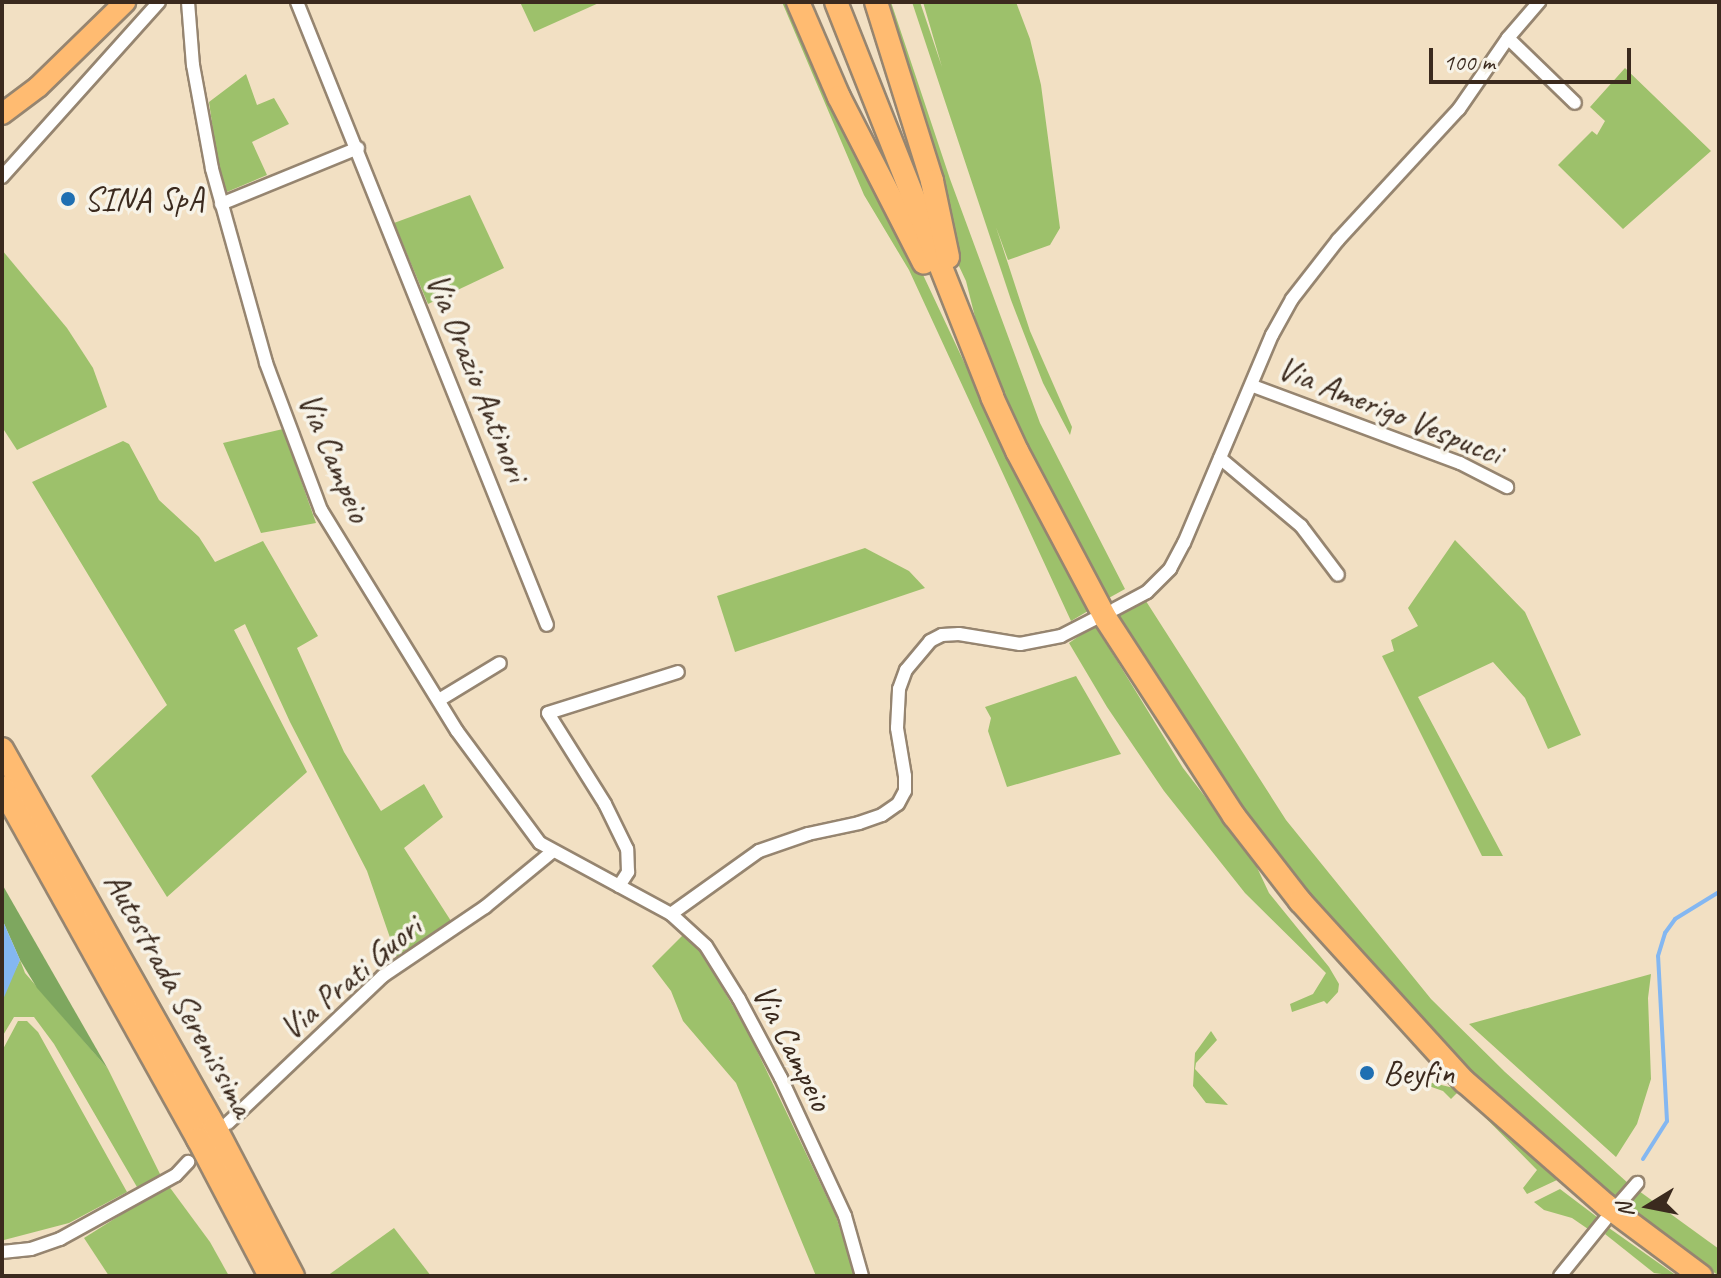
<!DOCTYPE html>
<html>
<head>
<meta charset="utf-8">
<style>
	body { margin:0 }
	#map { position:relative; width:1721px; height:1278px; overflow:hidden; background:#f2e0c3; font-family:Caveat,sans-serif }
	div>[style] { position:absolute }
	.green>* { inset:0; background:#9dc16b }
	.forest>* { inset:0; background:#7ea75f }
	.water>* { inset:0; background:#84b7f1 }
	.stream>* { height:4px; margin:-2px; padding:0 2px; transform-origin:2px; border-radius:2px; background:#84b7f1 }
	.roads { filter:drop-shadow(2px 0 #968570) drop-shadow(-2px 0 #968570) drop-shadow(0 2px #968570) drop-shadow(0 -2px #968570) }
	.street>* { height:12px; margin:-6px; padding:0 6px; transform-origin:6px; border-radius:6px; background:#fff }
	.primary>* { height:20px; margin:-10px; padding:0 10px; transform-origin:10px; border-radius:10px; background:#ffbb71 }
	.highway>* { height:22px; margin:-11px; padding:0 11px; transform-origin:11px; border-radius:11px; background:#ffbb71 }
	.dots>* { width:22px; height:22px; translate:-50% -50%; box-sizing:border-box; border:4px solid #f7f3e8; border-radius:50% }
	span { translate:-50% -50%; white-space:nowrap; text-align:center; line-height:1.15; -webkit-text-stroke:7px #f7f3e8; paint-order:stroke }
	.poi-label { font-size:34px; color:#3b2a1e }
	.left { translate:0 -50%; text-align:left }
	.street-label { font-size:34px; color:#3b2a1e }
	.frame { position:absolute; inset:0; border:4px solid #3b2a1e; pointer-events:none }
	.north { position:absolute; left:1609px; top:1166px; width:80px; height:80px; -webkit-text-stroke:6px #f7f3e8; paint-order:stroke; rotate:260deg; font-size:22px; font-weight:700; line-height:32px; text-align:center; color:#3b2a1e }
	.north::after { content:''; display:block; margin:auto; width:28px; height:36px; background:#3b2a1e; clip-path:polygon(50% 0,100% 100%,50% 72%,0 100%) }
	.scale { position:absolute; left:1429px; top:48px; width:202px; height:36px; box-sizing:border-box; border:4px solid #3b2a1e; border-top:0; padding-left:10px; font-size:24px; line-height:28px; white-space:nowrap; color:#3b2a1e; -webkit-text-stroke:6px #f7f3e8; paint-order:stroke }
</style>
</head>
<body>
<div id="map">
	<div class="green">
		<i style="clip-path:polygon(520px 2px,601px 2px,534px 32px)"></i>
		<i style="clip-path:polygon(782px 2px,788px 2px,909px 245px,1021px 483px,1088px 611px,1071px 621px,909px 270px,864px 195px)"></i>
		<i style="clip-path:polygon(884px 2px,891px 2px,950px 179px,1040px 423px,1125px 589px,1107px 599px,1076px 546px,983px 349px,966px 281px,950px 247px)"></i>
		<i style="clip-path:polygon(912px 2px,920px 2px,942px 67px,923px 2px,1016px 2px,1030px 39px,1041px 85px,1060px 228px,1050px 245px,1008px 260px,996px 227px,1030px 331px,1072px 427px,1070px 435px,1043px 383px,1011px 300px)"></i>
		<i style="clip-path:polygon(1625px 68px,1711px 151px,1623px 229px,1558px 165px,1592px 131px,1597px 135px,1605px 121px,1590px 107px)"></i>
		<i style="clip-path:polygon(246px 74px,257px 105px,274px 98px,289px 124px,252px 142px,267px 175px,222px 194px,209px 102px)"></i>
		<i style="clip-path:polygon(470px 195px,504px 268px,428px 304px,394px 223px)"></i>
		<i style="clip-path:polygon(2px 250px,67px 328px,93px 368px,107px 407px,17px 450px,2px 427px)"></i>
		<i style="clip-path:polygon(283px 429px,316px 523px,261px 533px,223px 443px)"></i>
		<i style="clip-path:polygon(123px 441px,129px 444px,159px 500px,199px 537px,215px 562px,263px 541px,318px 636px,297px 648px,344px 752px,381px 811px,424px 784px,443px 817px,404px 848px,451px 921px,397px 958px,367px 871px,290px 722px,245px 624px,234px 630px,307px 772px,167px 897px,91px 776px,167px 705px,32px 482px)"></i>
		<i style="clip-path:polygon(1455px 540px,1525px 612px,1581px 735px,1548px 749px,1525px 698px,1493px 662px,1418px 697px,1503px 856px,1482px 856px,1382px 656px,1394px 651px,1391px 640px,1418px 626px,1408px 608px)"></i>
		<i style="clip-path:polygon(865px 548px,909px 571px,925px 588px,735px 652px,717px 596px)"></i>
		<i style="clip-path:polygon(1144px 598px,1286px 820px,1431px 999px,1505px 1072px,1629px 1184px,1616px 1199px,1541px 1139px,1409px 1011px,1347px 943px,1269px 845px,1187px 729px,1115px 614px)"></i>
		<i style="clip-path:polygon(1095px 625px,1183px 768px,1253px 859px,1269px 893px,1329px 967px,1339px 984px,1338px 992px,1327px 1004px,1324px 1001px,1292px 1012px,1290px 1004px,1313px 994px,1326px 973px,1245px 893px,1164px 791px,1107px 707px,1069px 643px)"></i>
		<i style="clip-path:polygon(1076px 676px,1121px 754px,1007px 787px,988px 731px,991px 718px,985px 707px)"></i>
		<i style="clip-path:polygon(684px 934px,702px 953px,748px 1032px,836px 1216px,855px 1276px,816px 1276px,736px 1083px,683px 1021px,671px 991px,652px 966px)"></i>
		<i style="clip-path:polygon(20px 960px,25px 973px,108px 1069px,161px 1176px,137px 1187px,54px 1044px,34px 1017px,14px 1017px,2px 1037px,2px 997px)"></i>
		<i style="clip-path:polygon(1651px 974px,1648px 998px,1651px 1079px,1637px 1124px,1616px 1157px,1469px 1024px)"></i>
		<i style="clip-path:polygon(18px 1021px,27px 1021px,38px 1032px,127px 1192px,69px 1223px,4px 1240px,2px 1245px,2px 1051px)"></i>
		<i style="clip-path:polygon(1211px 1031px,1217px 1040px,1196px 1063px,1195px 1069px,1228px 1105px,1206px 1103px,1193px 1086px,1195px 1053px)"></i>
		<i style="clip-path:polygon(1433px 1083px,1454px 1088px,1458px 1091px,1557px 1180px,1527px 1194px,1523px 1188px,1537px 1170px,1459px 1091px,1451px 1099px,1443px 1091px,1423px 1084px)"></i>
		<i style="clip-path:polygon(168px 1185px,210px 1242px,229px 1276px,109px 1276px,84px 1238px)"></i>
		<i style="clip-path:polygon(1560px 1189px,1597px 1217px,1588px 1229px,1572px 1218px,1544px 1210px,1534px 1202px)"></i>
		<i style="clip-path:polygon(1639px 1191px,1719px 1249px,1719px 1276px,1625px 1208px)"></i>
		<i style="clip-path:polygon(394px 1228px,431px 1276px,327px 1276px)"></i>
		<i style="clip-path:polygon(1609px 1228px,1677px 1276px,1654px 1273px,1605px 1234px)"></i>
	</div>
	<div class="forest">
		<i style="clip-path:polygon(2px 884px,108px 1069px,37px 988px,20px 960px,2px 919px)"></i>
	</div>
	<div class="water">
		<i style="clip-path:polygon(2px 919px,20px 960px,2px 1002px)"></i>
	</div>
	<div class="stream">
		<i style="left:1643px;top:1159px;width:45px;rotate:-57.7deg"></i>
		<i style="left:1667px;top:1121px;width:165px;rotate:-93.1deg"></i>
		<i style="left:1658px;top:956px;width:24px;rotate:-73deg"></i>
		<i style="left:1665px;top:933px;width:17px;rotate:-54deg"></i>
		<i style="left:1675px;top:919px;width:52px;rotate:-31.5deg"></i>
	</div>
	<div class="roads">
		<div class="street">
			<i style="left:188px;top:2px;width:63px;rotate:85.5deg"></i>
			<i style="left:193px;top:65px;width:106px;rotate:79.6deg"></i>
			<i style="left:212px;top:169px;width:201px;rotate:74.4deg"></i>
			<i style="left:266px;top:363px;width:157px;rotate:69.5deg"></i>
			<i style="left:321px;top:510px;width:259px;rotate:58.4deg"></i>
			<i style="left:457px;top:731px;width:139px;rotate:53.5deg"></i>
			<i style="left:540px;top:843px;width:149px;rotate:28.5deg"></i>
			<i style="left:671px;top:914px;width:47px;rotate:42.4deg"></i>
			<i style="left:706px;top:946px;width:62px;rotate:58.1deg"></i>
			<i style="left:739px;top:999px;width:89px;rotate:62deg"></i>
			<i style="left:781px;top:1078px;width:152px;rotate:65.1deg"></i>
			<i style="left:845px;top:1216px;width:62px;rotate:74.2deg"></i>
			<i style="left:297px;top:2px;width:671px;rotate:68.14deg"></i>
			<i style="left:1508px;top:38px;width:93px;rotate:44.1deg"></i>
			<i style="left:2px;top:177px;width:235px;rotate:-48.1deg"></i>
			<i style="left:221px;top:204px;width:148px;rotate:-22.2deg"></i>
			<i style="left:1253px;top:386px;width:221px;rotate:20.4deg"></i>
			<i style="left:1460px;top:463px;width:53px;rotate:27.1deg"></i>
			<i style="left:1220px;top:458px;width:106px;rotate:40deg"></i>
			<i style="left:1301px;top:526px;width:61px;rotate:52.9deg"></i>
			<i style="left:1115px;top:609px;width:36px;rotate:-28deg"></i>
			<i style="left:1147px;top:592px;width:33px;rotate:-45deg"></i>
			<i style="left:1170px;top:569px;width:30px;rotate:-62deg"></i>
			<i style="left:1184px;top:543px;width:226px;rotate:-67.1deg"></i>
			<i style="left:1272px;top:335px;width:41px;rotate:-60.9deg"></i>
			<i style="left:1292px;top:299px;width:75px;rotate:-52.1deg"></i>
			<i style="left:1338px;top:240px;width:178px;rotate:-47.3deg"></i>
			<i style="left:1459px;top:109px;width:86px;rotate:-55.4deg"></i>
			<i style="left:1508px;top:38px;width:48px;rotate:-49.3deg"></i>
			<i style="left:439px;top:700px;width:71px;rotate:-31.2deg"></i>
			<i style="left:619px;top:886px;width:17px;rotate:-57deg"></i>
			<i style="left:628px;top:872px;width:23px;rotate:-92deg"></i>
			<i style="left:627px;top:849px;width:50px;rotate:-116.1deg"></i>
			<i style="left:605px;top:804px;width:107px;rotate:-122.1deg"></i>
			<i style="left:548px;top:713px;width:136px;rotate:-17.5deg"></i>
			<i style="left:671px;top:914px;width:108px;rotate:-35.6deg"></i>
			<i style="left:759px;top:851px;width:52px;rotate:-19.1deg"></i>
			<i style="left:808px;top:834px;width:52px;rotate:-12.2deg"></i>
			<i style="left:859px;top:823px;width:24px;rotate:-19deg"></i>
			<i style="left:882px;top:815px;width:19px;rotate:-35deg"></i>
			<i style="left:898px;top:804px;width:15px;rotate:-62deg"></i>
			<i style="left:905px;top:791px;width:15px;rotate:-90deg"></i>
			<i style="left:905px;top:776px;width:49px;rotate:-99.5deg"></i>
			<i style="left:897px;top:728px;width:39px;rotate:-87deg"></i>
			<i style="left:899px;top:689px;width:20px;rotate:-70deg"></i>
			<i style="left:906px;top:670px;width:38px;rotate:-50deg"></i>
			<i style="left:930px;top:641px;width:13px;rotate:-27deg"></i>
			<i style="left:942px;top:635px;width:17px;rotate:-3deg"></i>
			<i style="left:959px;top:634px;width:62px;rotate:9.3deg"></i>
			<i style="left:1020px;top:644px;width:42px;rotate:-11deg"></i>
			<i style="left:1061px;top:636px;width:36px;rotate:-27deg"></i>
			<i style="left:228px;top:1123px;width:214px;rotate:-43.5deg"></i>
			<i style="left:383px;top:976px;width:123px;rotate:-34.1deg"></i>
			<i style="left:485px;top:907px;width:87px;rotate:-39.4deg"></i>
			<i style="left:1619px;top:1204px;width:28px;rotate:-49deg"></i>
			<i style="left:2px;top:1252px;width:29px;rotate:-6deg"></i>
			<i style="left:31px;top:1249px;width:31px;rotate:-19deg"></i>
			<i style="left:60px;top:1239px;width:132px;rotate:-28.9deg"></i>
			<i style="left:176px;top:1175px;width:18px;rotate:-47deg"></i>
			<i style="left:1560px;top:1276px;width:72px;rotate:-51.2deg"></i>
		</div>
		<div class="primary">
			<i style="left:2px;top:114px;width:45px;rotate:-36.9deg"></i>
			<i style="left:38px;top:87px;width:122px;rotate:-44.3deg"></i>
		</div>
		<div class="highway">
			<i style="left:798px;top:2px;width:103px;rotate:66.7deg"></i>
			<i style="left:839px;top:97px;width:186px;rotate:62.9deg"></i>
			<i style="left:836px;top:2px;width:425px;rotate:68.4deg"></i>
			<i style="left:992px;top:397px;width:60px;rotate:65.2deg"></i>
			<i style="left:1017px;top:451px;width:190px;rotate:62.1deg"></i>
			<i style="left:1106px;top:619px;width:235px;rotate:57deg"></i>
			<i style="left:1234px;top:816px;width:108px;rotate:52.2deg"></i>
			<i style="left:1300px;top:901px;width:244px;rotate:47.7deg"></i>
			<i style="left:1464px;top:1081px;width:190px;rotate:41.2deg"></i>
			<i style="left:1607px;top:1206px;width:117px;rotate:36.7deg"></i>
			<i style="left:876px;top:2px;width:188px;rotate:72.6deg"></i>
			<i style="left:932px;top:181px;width:78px;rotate:78.1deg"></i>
			<i style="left:2px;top:749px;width:434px;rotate:60.6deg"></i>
			<i style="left:215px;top:1127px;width:168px;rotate:62.4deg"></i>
			<i style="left:2px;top:787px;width:403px;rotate:60.9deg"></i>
			<i style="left:198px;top:1139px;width:155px;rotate:62.3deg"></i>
		</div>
	</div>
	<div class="dots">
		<i style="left:68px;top:199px;background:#1f6fb2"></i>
		<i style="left:1367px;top:1073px;background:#1f6fb2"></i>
	</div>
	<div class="poi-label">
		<span class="left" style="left:84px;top:199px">SINA SpA</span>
		<span class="left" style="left:1383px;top:1073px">Beyfin</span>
	</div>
	<div class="street-label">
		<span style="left:478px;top:377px;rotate:68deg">Via Orazio Antinori</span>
		<span style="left:1390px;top:410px;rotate:22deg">Via Amerigo Vespucci</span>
		<span style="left:335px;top:457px;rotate:67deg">Via Campeio</span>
		<span style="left:350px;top:977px;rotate:-40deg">Via Prati Guori</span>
		<span style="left:180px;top:994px;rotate:61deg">Autostrada Serenissima</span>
		<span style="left:793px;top:1047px;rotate:63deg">Via Campeio</span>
	</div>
	<div class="frame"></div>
	<div class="north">N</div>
	<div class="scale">100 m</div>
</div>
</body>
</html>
